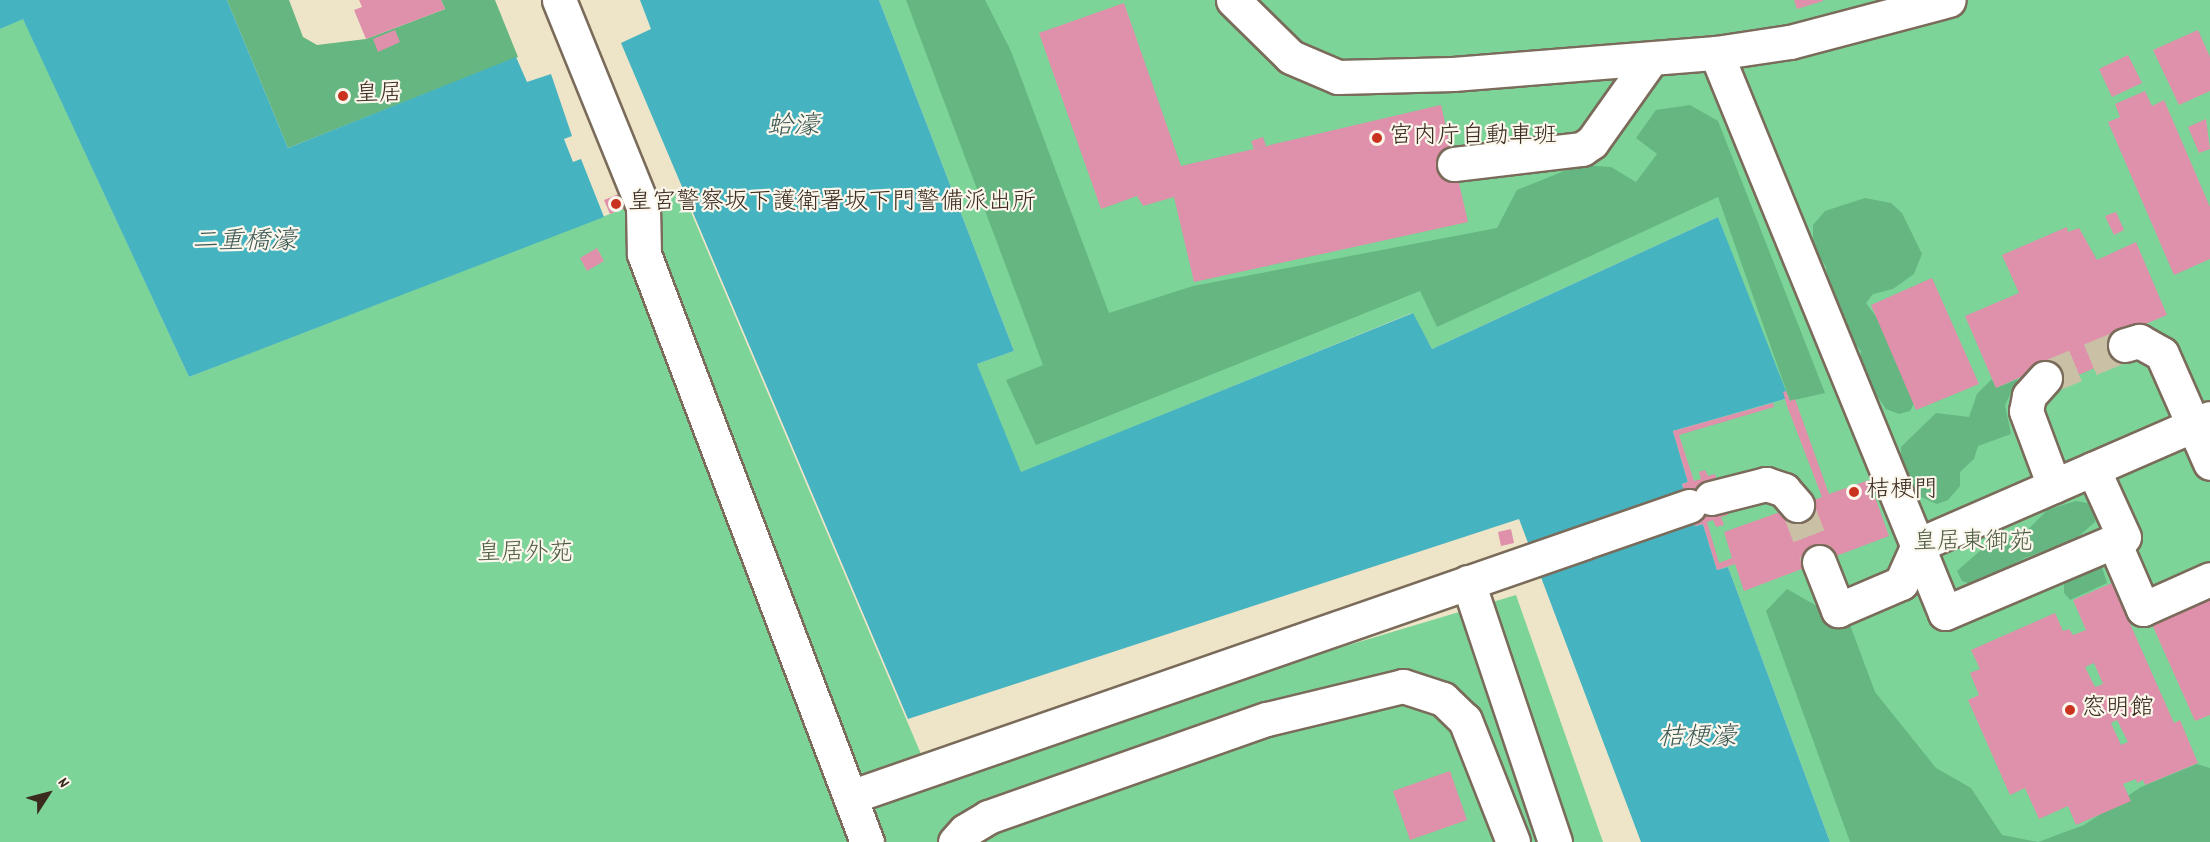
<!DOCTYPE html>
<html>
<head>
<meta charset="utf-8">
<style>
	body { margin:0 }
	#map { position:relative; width:2210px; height:842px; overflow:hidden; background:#eee5c8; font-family:Dekko,"Klee One",sans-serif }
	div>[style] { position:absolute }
	.green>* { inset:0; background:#7cd499 }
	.forest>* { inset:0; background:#65b681 }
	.water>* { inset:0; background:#45b3c0 }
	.building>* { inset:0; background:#df90aa }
	.minor-tunnel>* { height:33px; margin-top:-16.5px; transform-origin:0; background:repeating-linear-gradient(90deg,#cac0a6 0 33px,transparent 0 49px) }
	.roads { filter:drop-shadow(2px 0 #7a6b5a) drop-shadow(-2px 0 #7a6b5a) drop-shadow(0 2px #7a6b5a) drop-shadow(0 -2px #7a6b5a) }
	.minor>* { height:33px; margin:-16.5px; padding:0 16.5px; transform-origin:16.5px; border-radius:16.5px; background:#fff }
	.dots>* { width:16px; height:16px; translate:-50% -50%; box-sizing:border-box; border:3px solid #fbf7ec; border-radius:50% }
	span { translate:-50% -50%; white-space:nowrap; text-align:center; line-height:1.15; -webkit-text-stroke:4.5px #fbf7ec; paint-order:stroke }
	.poi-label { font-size:24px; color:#3b2a1e }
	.left { translate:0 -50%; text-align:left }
	.park-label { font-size:24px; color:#4e5d43 }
	.water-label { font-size:26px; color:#3e5a57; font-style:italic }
	.north { position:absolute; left:18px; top:764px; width:60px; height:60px; -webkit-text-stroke:4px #fbf7ec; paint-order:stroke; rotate:54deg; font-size:16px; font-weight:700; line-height:24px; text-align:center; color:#3b2a1e }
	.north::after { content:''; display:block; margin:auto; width:21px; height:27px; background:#3b2a1e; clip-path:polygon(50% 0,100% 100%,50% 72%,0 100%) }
</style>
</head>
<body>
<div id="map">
	<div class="green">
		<i style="clip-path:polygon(879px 0,2210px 0,2210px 842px,1830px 842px,1728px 567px,1717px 570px,1703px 524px,1695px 526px,1682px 484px,1688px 482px,1673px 431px,1785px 399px,1718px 217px,1432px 349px,1412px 313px,1020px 473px,977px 364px,1014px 351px)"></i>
		<i style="clip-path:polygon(23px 18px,189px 377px,628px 207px,682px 191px,932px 780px,1141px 707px,1516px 595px,1603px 842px,0 842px,0 29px)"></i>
	</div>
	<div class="forest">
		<i style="clip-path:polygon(227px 0,289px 0,303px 37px,317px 45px,366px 39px,445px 9px,441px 0,495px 0,518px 57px,288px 148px)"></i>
		<i style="clip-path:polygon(906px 0,985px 0,1011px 51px,1109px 313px,1193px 286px,1497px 228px,1517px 190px,1579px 165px,1611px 167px,1636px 182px,1657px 154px,1636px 138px,1656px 110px,1690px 105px,1718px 121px,1825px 393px,1790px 401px,1718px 197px,1437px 327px,1420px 291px,1036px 445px,1006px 380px,1043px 365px)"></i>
		<i style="clip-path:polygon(1865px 198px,1891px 203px,1902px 213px,1922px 254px,1914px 274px,1893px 289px,1873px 294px,1866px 303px,1925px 382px,1910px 411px,1899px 414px,1886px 409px,1877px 396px,1860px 369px,1861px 351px,1832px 318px,1826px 267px,1813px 246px,1813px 225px,1825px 211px)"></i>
		<i style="clip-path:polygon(1992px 379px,1996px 388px,2018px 379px,2005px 405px,2011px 434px,1978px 446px,1974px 459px,1960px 472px,1960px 486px,1948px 500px,1937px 504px,1914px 494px,1901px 460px,1901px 447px,1936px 413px,1969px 417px,1977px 394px)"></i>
		<i style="clip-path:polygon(2076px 501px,2098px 505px,2095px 522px,2073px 541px,2025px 558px,1974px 585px,1962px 581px,1957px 571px,1989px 543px,2022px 536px,2047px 510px)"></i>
		<i style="clip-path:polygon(2100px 561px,2107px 583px,2070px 600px,2064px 593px,2064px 576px)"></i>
		<i style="clip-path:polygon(1787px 589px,1850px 625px,1875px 692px,1936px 768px,1971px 788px,2002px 835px,2038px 842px,2084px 825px,2141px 787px,2197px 764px,2210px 768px,2210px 842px,1850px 842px,1766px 611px)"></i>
	</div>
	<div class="water">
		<i style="clip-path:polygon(0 0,227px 0,288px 148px,516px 57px,527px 82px,551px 74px,572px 136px,564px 139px,573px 162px,581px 159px,604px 217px,189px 377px,23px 19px,0 29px)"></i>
		<i style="clip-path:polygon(640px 0,879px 0,1014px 351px,977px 364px,1021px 472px,1413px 313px,1432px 349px,1718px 217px,1786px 391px,1785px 399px,1673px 431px,1688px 482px,1682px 484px,1695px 526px,1703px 524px,1717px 570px,1728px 567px,1830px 842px,1641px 842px,1519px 519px,908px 719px,621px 43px,651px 29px)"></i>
	</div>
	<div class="building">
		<i style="clip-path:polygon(359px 0,441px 0,445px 9px,366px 39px,354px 10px,362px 7px)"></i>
		<i style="clip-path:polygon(1794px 0,1823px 0,1823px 1px,1797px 9px)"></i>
		<i style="clip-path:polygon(1124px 3px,1181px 166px,1441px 105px,1468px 222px,1194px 282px,1174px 197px,1143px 206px,1137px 196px,1101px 209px,1039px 33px)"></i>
		<i style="clip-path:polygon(395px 30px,400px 42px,378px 52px,373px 39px)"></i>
		<i style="clip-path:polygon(2198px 30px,2210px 57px,2210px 91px,2179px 105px,2153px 50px)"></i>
		<i style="clip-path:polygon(2128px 55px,2142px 83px,2112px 97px,2099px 69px)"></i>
		<i style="clip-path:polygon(2145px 91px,2152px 106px,2164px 100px,2210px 207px,2210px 259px,2174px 275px,2108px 122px,2120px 117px,2115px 104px)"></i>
		<i style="clip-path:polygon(2206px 119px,2210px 149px,2199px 153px,2188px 127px)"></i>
		<i style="clip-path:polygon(1263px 137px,1266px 146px,1254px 149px,1251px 141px)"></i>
		<i style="clip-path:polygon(621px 193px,628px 207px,610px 214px,604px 200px)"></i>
		<i style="clip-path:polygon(2116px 212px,2124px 230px,2114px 235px,2105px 216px)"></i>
		<i style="clip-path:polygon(2067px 227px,2068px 232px,2079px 228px,2097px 260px,2136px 242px,2167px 315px,2117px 336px,2125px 355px,2055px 385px,2046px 366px,1996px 388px,1965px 316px,2019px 293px,2002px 255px)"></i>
		<i style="clip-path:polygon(597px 248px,604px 261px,587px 271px,580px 258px)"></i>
		<i style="clip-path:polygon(1932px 278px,1979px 384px,1916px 410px,1871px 305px)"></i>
		<i style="clip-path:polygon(1786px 391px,1790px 401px,1795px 399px,1829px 494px,1869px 480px,1889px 536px,1744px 591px,1735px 564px,1717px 570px,1703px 524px,1695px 526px,1682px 484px,1688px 482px,1673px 431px,1773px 403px,1774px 407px,1679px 435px,1694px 481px,1701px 479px,1699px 472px,1705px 470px,1708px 476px,1715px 474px,1728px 515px,1721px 517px,1724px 525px,1716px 527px,1713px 520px,1707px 522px,1719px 563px,1732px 558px,1724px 532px,1822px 497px,1787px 406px,1783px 392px)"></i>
		<i style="clip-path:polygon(1511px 529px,1514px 543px,1501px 546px,1498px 532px)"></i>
		<i style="clip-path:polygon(evenodd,2112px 583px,2174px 723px,2180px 720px,2198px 763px,2145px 785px,2143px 780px,2137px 783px,2136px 779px,2123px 784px,2131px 801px,2076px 825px,2068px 806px,2039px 819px,2025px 788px,2010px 795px,1968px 700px,1979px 695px,1970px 673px,1980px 669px,1971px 650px,2055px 613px,2063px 631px,2069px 629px,2073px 635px,2086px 630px,2073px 600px,2112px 583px,2094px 663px,2103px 684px,2095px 687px,2085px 667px,2094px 663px,2112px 583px,2117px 720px,2128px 742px,2121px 745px,2111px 723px,2117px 720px)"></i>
		<i style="clip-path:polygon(2210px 597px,2210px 715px,2195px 721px,2151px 622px)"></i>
		<i style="clip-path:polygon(1450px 771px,1467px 820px,1410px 840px,1393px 791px)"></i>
	</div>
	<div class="minor-tunnel">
		<i style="left:2045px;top:378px;width:87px;rotate:-22.4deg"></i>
		<i style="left:1797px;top:505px;width:61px;rotate:68.9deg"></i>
	</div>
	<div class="roads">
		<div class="minor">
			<i style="left:559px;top:0;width:223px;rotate:67.9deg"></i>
			<i style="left:643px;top:207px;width:47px;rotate:88.8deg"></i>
			<i style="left:644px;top:254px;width:629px;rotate:69.23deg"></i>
			<i style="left:1233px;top:0;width:81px;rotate:44.5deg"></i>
			<i style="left:1291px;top:57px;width:51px;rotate:23.1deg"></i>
			<i style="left:1338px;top:77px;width:115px;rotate:-1.5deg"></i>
			<i style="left:1453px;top:74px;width:264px;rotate:-4.6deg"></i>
			<i style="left:1716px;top:53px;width:75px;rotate:-8.5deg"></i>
			<i style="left:1790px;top:42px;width:164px;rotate:-14.8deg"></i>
			<i style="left:1716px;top:53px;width:605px;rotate:67.76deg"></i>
			<i style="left:1945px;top:613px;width:194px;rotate:-23deg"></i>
			<i style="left:2124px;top:537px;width:75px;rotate:-114.5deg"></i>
			<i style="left:1454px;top:164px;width:129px;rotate:-6.7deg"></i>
			<i style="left:1582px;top:149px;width:12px;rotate:-35deg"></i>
			<i style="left:1592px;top:142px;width:102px;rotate:-54.6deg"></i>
			<i style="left:2125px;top:345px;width:15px;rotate:-16deg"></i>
			<i style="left:2139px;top:341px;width:26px;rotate:29deg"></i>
			<i style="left:2162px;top:354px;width:119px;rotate:66.2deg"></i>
			<i style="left:2045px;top:378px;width:24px;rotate:132deg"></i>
			<i style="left:2029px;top:396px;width:15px;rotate:101deg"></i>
			<i style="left:2026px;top:411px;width:80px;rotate:69.5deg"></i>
			<i style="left:1711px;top:498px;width:57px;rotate:-14.3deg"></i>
			<i style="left:1766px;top:484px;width:19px;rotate:18deg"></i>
			<i style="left:1784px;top:490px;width:20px;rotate:49deg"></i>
			<i style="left:2114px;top:542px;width:73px;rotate:66.6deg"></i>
			<i style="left:2143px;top:609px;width:73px;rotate:-24.1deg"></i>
			<i style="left:1819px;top:562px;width:52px;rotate:68.4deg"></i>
			<i style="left:1838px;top:610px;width:69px;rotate:-23.2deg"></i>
			<i style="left:1901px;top:583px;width:42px;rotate:-65.9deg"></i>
			<i style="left:1918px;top:545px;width:318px;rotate:-23.5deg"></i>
			<i style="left:1468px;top:582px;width:274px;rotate:71.5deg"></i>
			<i style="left:850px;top:797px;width:888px;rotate:-19.13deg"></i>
			<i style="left:955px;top:842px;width:15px;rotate:-48deg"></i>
			<i style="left:965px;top:831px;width:27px;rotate:-31deg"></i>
			<i style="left:988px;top:817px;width:296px;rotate:-19.4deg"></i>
			<i style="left:1267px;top:719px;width:140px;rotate:-13.6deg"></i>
			<i style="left:1403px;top:686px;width:42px;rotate:18deg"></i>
			<i style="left:1443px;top:699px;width:30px;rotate:44deg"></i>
			<i style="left:1465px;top:720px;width:131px;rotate:68.5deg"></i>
		</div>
	</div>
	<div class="dots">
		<i style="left:343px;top:96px;background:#c8321e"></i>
		<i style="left:1377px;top:138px;background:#c8321e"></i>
		<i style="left:616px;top:204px;background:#c8321e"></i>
		<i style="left:1854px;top:492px;background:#c8321e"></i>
		<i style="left:2070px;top:710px;background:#c8321e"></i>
	</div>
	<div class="poi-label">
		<span class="left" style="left:355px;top:96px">皇居</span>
		<span class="left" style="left:1389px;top:138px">宮内庁自動車班</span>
		<span class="left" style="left:628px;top:204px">皇宮警察坂下護衛署坂下門警備派出所</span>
		<span class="left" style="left:1866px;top:492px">桔梗門</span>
		<span class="left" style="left:2082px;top:710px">窓明館</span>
	</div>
	<div class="park-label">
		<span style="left:1973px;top:544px">皇居東御苑</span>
		<span style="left:525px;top:555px">皇居外苑</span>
	</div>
	<div class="water-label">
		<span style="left:793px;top:128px">蛤濠</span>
		<span style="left:244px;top:243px">二重橋濠</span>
		<span style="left:1697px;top:739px">桔梗濠</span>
	</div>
	<div class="north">N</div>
</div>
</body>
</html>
